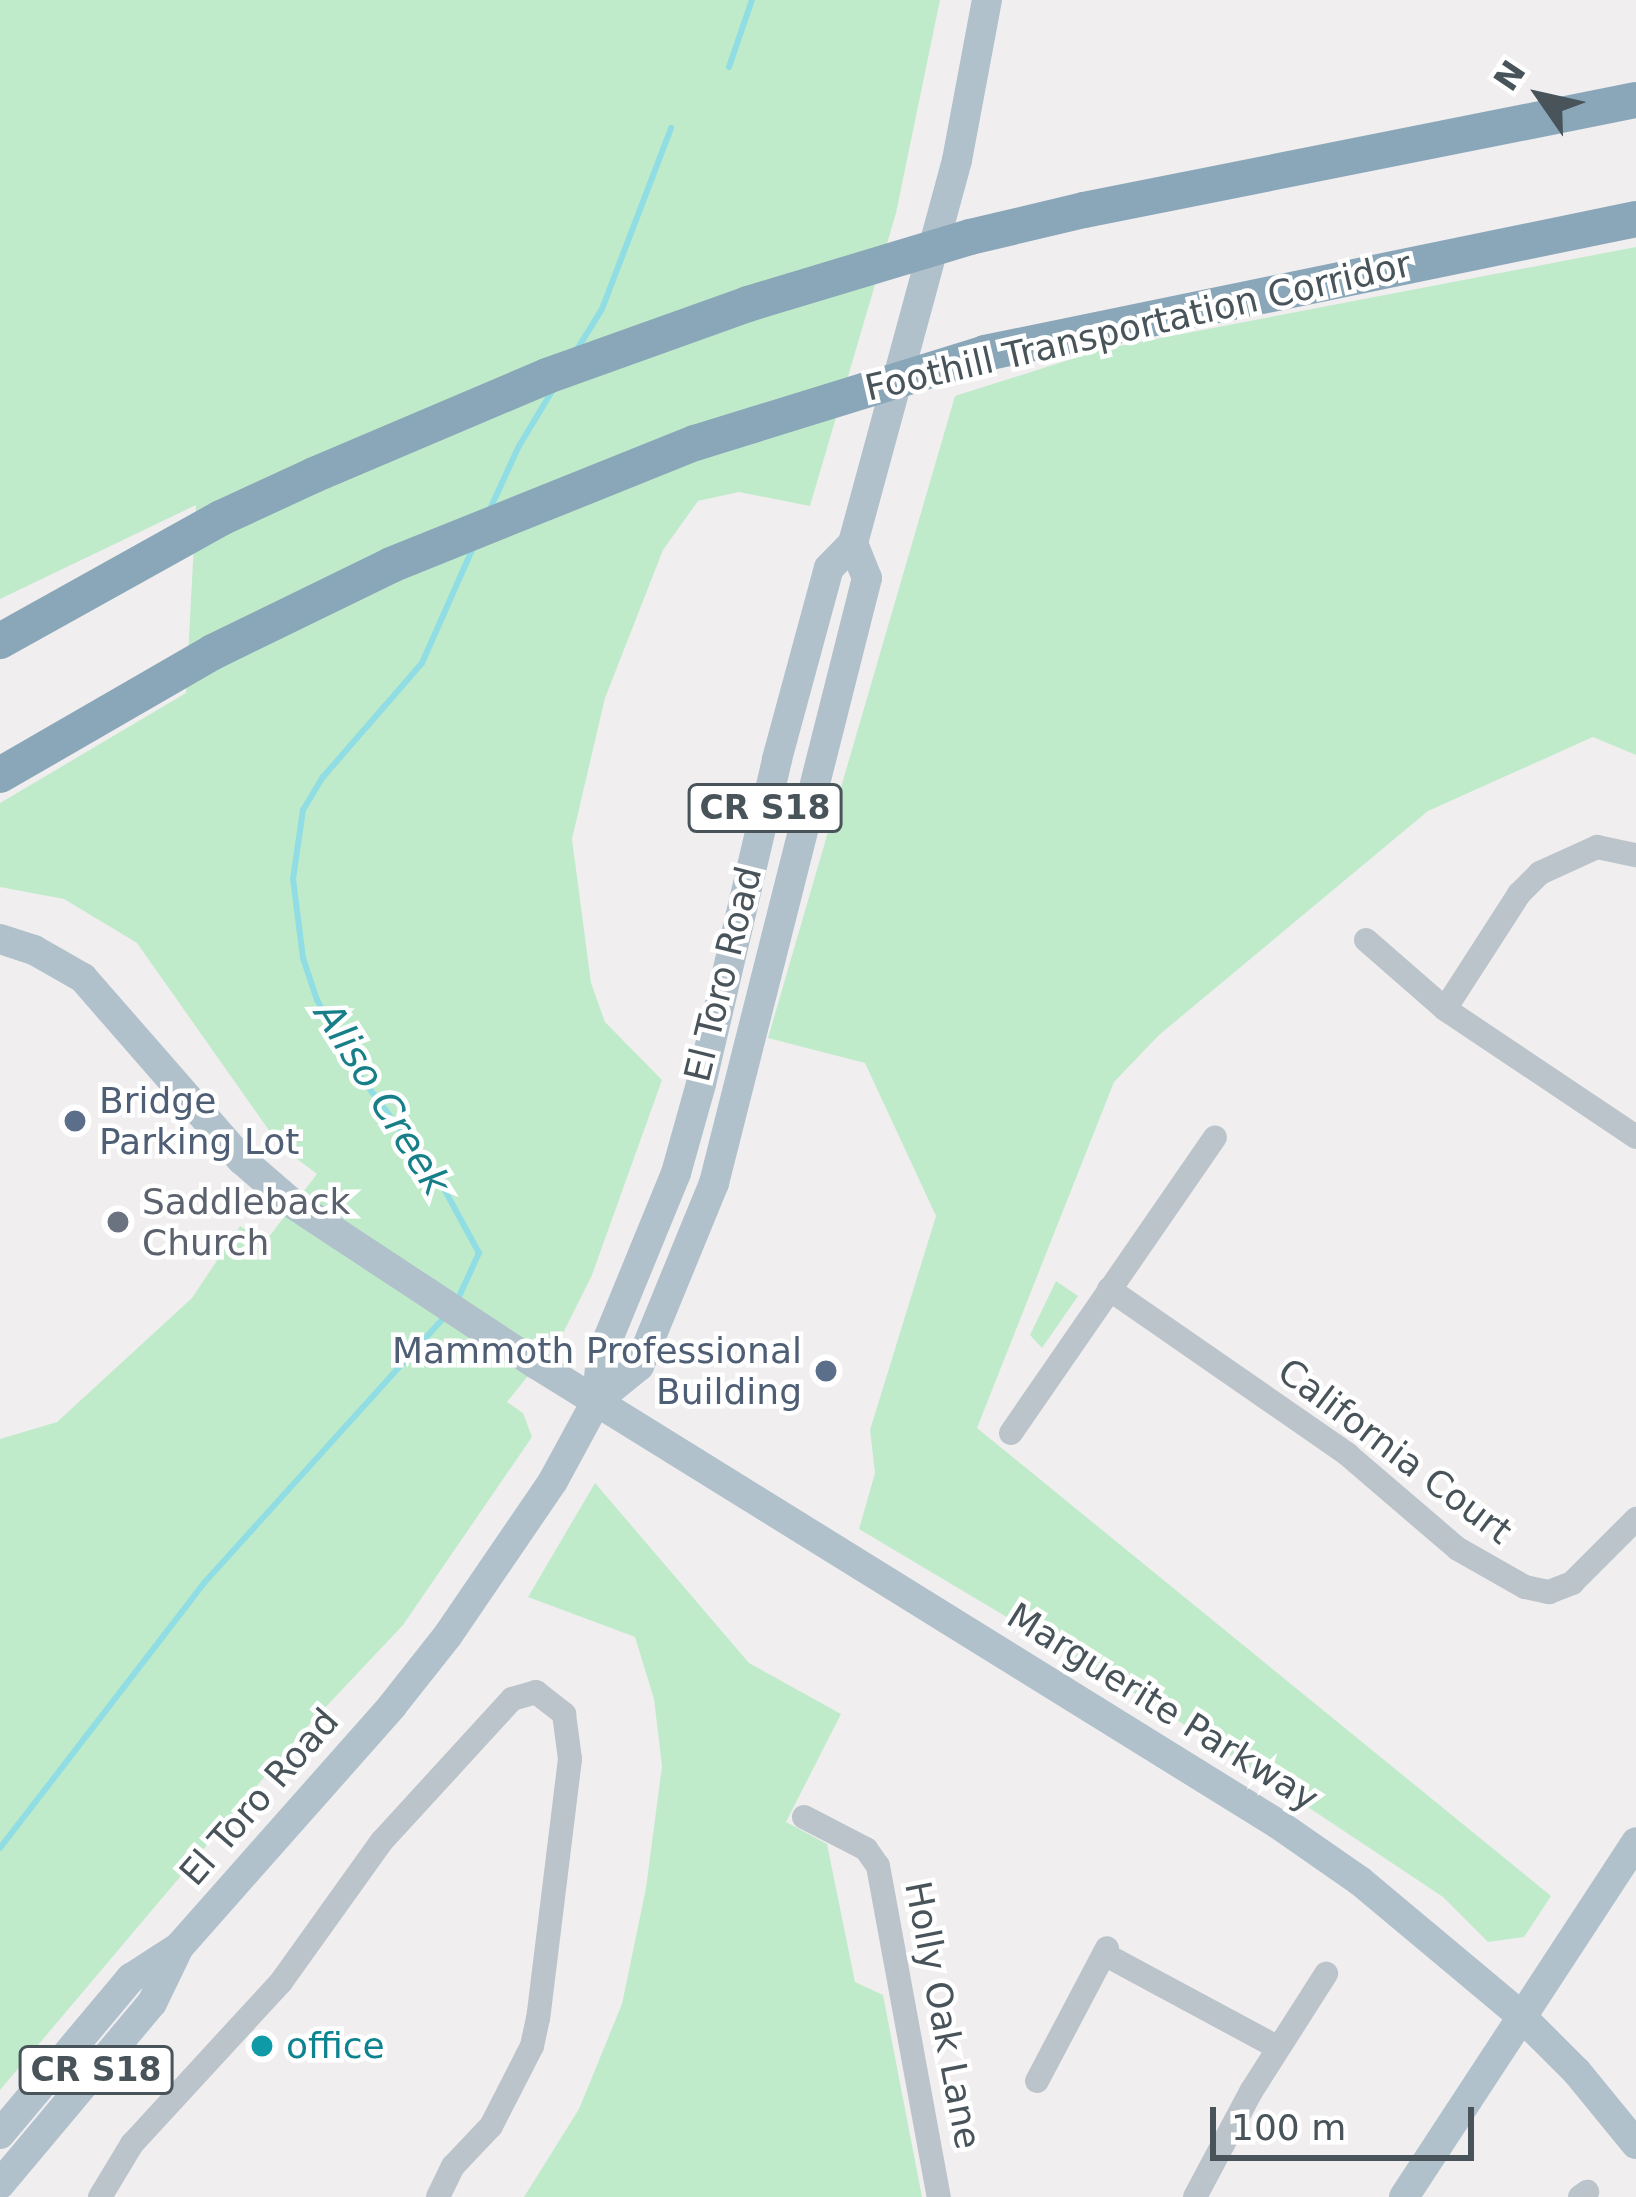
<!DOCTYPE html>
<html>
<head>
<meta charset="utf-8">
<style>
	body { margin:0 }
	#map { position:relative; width:1636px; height:2197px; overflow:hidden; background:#f1eeef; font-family:"DejaVu Sans",sans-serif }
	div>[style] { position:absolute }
	.green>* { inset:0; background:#c0ebcb }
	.stream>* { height:6px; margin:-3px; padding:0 3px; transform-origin:3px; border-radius:3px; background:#91dde4 }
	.minor>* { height:24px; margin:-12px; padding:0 12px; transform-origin:12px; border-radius:12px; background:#bbc4ca }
	.major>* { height:30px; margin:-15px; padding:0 15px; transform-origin:15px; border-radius:15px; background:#b0c1cb }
	.highway>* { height:36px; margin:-18px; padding:0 18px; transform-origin:18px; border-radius:18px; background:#8aa7b9 }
	.dots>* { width:33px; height:33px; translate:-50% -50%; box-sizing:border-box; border:6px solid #fff; border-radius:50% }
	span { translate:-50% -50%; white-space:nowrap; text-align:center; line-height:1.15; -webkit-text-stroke:9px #fff; paint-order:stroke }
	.shield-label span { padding:3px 9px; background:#fff; border:3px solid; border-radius:9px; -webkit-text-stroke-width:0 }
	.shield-label { font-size:33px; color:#48545a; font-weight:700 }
	.street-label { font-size:36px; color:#48545a }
	.service-label { font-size:36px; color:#4e5e75 }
	.left { translate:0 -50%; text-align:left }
	.right { translate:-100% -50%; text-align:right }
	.worship-label { font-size:36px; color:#5b616d }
	.culture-label { font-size:36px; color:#0d838f }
	.water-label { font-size:39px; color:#177f88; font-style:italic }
	.north { position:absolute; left:1480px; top:36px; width:120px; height:120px; -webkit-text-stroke:9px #fff; paint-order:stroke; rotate:304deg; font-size:33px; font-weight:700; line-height:48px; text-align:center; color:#48545a }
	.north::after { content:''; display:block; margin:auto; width:42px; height:54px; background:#48545a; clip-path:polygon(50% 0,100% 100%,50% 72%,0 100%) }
	.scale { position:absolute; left:1210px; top:2107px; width:264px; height:54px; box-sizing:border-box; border:6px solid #48545a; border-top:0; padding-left:15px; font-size:36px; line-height:42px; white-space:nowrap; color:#48545a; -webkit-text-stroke:9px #fff; paint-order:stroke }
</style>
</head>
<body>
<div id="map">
	<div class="green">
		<i style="clip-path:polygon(0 0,940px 0,896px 213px,810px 506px,739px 492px,698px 501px,663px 550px,605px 698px,572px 839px,591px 983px,605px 1022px,662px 1080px,592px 1275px,564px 1331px,507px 1402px,523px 1413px,532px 1437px,403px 1625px,305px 1729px,0 2090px,0 1439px,57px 1422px,192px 1298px,240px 1226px,265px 1242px,317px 1174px,280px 1146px,137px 943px,64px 899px,0 887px,0 803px,186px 693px,196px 505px,0 599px)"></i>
		<i style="clip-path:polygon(1636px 247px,1636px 755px,1593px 737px,1428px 811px,1159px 1035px,1114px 1082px,977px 1428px,1551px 1896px,1524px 1937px,1488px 1942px,1443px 1897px,1159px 1708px,859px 1529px,875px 1473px,870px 1430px,936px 1216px,865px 1063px,768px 1038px,955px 396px,1103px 349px)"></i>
		<i style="clip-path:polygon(1056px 1281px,1078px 1296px,1042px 1348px,1030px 1335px)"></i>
		<i style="clip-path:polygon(595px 1483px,749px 1663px,841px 1714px,786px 1822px,827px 1844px,855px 1982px,883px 1995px,922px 2197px,524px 2197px,579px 2109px,622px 2004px,646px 1888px,662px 1766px,654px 1699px,635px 1637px,528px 1597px)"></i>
	</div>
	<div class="stream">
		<i style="left:729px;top:67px;width:71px;rotate:-71.1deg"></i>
		<i style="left:576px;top:351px;width:49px;rotate:-58.2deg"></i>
		<i style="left:602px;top:309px;width:194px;rotate:-69.1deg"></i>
		<i style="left:490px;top:509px;width:69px;rotate:-65.3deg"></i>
		<i style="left:519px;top:446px;width:68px;rotate:-58.9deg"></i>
		<i style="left:457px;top:1301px;width:53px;rotate:-65.4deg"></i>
		<i style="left:479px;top:1253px;width:77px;rotate:-118.6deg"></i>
		<i style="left:442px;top:1185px;width:136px;rotate:-127deg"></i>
		<i style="left:360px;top:1076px;width:87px;rotate:-119.5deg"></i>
		<i style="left:317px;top:1000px;width:44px;rotate:-108.4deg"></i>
		<i style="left:303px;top:958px;width:80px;rotate:-97.2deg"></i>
		<i style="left:293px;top:879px;width:70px;rotate:-81.8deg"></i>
		<i style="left:303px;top:810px;width:39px;rotate:-59deg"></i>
		<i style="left:323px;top:777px;width:151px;rotate:-49deg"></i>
		<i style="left:422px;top:663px;width:126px;rotate:-66.1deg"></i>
		<i style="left:0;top:1848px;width:334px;rotate:-52.4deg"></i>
		<i style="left:204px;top:1583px;width:360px;rotate:-47.9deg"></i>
	</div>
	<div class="minor">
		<i style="left:1366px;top:940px;width:105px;rotate:41.1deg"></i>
		<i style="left:1445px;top:1009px;width:230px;rotate:33.8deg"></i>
		<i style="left:1445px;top:1009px;width:137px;rotate:-57.2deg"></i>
		<i style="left:1519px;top:894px;width:30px;rotate:-45deg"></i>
		<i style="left:1540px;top:873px;width:63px;rotate:-24.5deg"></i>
		<i style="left:1597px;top:847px;width:40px;rotate:12deg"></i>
		<i style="left:1109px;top:1289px;width:290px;rotate:34.7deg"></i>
		<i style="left:1347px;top:1454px;width:146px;rotate:40.6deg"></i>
		<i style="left:1458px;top:1549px;width:77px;rotate:29.6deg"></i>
		<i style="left:1525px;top:1587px;width:25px;rotate:12deg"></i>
		<i style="left:1549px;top:1592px;width:25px;rotate:-21deg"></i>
		<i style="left:1572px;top:1583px;width:91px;rotate:-45deg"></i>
		<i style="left:1011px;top:1433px;width:359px;rotate:-55.4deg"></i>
		<i style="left:804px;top:1817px;width:70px;rotate:27.3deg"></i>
		<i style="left:866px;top:1849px;width:21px;rotate:55deg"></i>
		<i style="left:878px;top:1866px;width:337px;rotate:79.6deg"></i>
		<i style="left:1104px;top:1954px;width:196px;rotate:28.3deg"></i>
		<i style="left:1037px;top:2081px;width:150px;rotate:-62.2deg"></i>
		<i style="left:100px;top:2197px;width:62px;rotate:-58.9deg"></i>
		<i style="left:132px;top:2144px;width:220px;rotate:-47.4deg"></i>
		<i style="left:281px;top:1982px;width:173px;rotate:-54.4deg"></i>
		<i style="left:382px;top:1841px;width:193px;rotate:-47.5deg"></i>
		<i style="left:512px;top:1699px;width:25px;rotate:-16deg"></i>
		<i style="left:536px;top:1692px;width:36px;rotate:38deg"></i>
		<i style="left:564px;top:1714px;width:45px;rotate:82.4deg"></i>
		<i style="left:570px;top:1759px;width:261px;rotate:97deg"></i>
		<i style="left:538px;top:2018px;width:29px;rotate:102deg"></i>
		<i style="left:532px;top:2046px;width:90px;rotate:117.1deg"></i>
		<i style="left:491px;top:2126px;width:55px;rotate:133.5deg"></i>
		<i style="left:453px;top:2166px;width:34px;rotate:116deg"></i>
		<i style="left:1195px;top:2197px;width:121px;rotate:-62deg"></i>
		<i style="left:1252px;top:2090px;width:138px;rotate:-57.5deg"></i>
		<i style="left:1580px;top:2197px;width:9px;rotate:-36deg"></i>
	</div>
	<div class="major">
		<i style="left:0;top:939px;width:36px;rotate:18deg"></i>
		<i style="left:34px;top:950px;width:56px;rotate:29.7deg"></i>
		<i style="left:83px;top:978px;width:242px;rotate:48.9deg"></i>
		<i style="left:242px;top:1160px;width:67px;rotate:40.8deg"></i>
		<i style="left:293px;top:1204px;width:291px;rotate:33.4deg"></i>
		<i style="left:536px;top:1364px;width:873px;rotate:31.8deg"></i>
		<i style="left:1278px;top:1824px;width:100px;rotate:34.8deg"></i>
		<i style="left:1360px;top:1881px;width:207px;rotate:39.9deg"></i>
		<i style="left:1519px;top:2014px;width:82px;rotate:45deg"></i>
		<i style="left:1577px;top:2072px;width:93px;rotate:50.7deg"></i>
		<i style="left:597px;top:1400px;width:44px;rotate:-84.8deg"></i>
		<i style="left:601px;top:1356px;width:198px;rotate:-67.7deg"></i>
		<i style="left:676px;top:1173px;width:92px;rotate:-74.3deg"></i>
		<i style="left:701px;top:1084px;width:334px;rotate:-76.8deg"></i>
		<i style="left:777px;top:759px;width:198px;rotate:-74.8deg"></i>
		<i style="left:829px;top:568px;width:35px;rotate:-46deg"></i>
		<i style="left:853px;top:543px;width:397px;rotate:-74.8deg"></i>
		<i style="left:957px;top:160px;width:163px;rotate:-79.4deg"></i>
		<i style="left:0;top:2134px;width:204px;rotate:-50deg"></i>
		<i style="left:131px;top:1978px;width:57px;rotate:-32.9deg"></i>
		<i style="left:179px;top:1947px;width:322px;rotate:-48.5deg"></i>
		<i style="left:392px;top:1706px;width:90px;rotate:-51.7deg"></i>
		<i style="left:448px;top:1635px;width:186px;rotate:-55.7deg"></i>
		<i style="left:553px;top:1481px;width:92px;rotate:-61.5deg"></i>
		<i style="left:597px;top:1400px;width:54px;rotate:-39deg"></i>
		<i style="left:639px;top:1366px;width:198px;rotate:-67.7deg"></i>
		<i style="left:714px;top:1183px;width:624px;rotate:-75.81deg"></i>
		<i style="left:867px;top:578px;width:38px;rotate:-112deg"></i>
		<i style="left:0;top:2184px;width:236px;rotate:-50deg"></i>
		<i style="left:152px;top:2003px;width:62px;rotate:-64.3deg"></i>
		<i style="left:1404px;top:2197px;width:424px;rotate:-56.8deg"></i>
	</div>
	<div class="highway">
		<i style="left:0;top:641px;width:253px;rotate:-29.1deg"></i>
		<i style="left:221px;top:518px;width:102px;rotate:-24.8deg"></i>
		<i style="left:314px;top:475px;width:253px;rotate:-23deg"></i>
		<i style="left:547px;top:376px;width:214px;rotate:-19.7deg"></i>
		<i style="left:748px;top:304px;width:232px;rotate:-16.8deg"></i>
		<i style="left:970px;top:237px;width:117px;rotate:-13.3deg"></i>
		<i style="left:1084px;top:210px;width:563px;rotate:-11.27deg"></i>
		<i style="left:0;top:775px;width:246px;rotate:-30deg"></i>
		<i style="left:213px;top:652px;width:198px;rotate:-26deg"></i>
		<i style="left:391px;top:565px;width:328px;rotate:-21.9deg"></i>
		<i style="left:695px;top:443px;width:304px;rotate:-17.2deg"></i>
		<i style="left:985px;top:353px;width:665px;rotate:-11.63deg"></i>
	</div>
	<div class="dots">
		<i style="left:75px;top:1121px;background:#5c6f8a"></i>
		<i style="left:118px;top:1222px;background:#6b7280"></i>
		<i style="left:826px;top:1371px;background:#5c6f8a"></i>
		<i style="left:262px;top:2046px;background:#0f9aa8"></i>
	</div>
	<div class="shield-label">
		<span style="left:765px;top:808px">CR S18</span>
		<span style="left:96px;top:2070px">CR S18</span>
	</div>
	<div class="street-label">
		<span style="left:1138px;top:326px;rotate:-13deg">Foothill Transportation Corridor</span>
		<span style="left:723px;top:974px;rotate:-76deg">El Toro Road</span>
		<span style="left:1395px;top:1451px;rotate:37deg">California Court</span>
		<span style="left:1163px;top:1707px;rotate:32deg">Marguerite Parkway</span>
		<span style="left:259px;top:1797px;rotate:-49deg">El Toro Road</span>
		<span style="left:943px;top:2015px;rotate:79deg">Holly Oak Lane</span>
	</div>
	<div class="service-label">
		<span class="left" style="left:99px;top:1121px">Bridge<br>Parking Lot</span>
		<span class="right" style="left:802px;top:1371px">Mammoth Professional<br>Building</span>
	</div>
	<div class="worship-label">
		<span class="left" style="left:142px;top:1222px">Saddleback<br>Church</span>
	</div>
	<div class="culture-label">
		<span class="left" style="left:286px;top:2046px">office</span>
	</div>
	<div class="water-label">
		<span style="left:382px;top:1099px;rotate:58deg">Aliso Creek</span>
	</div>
	<div class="north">N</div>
	<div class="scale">100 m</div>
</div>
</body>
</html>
